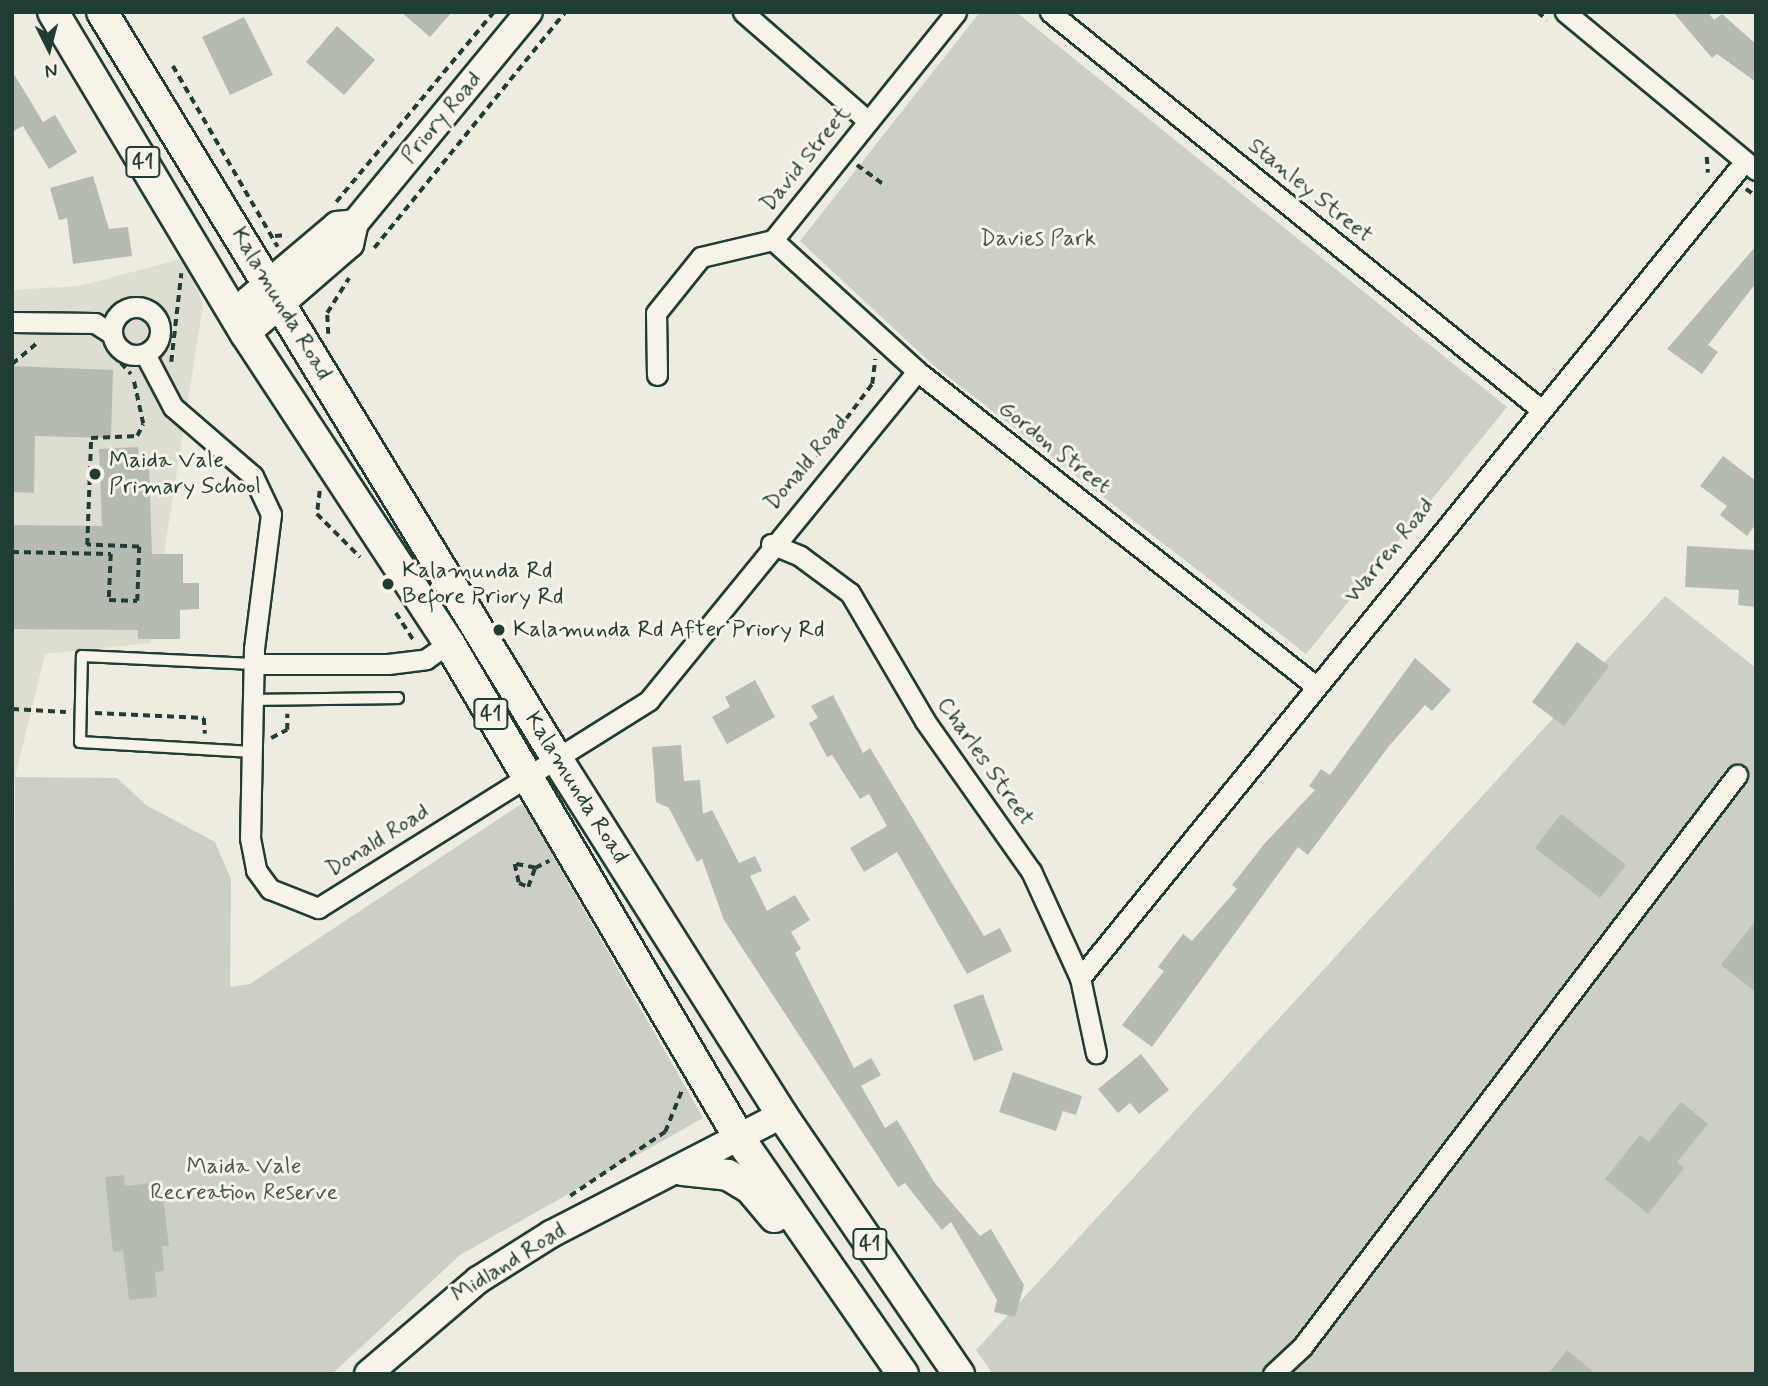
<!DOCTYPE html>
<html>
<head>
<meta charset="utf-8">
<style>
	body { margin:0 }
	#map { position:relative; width:1768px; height:1386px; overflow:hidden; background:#eeece1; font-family:Mynerve,sans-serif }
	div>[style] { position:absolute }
	.built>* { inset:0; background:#ddddd2 }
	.green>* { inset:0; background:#cccfc4 }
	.building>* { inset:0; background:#b5bbb0 }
	.path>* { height:3.5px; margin-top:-1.75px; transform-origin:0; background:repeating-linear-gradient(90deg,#1f3d34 0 7px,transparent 0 12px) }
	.roads { filter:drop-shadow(2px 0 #1f3d34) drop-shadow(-2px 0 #1f3d34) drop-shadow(0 2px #1f3d34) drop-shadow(0 -2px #1f3d34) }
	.lane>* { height:10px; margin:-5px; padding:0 5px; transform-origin:5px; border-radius:5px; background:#f7f3e8 }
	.street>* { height:19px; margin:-9.5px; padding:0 9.5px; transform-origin:9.5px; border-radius:9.5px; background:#f7f3e8 }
	.street>.ring { margin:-9.5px; padding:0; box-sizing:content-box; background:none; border:19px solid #f7f3e8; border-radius:50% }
	.secondary>* { height:26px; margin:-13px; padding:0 13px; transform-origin:13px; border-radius:13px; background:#f7f3e8 }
	.primary>* { height:30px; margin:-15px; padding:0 15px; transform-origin:15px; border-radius:15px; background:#f7f3e8 }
	.dots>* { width:19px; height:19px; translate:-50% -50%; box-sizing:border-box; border:4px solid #f7f3e8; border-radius:50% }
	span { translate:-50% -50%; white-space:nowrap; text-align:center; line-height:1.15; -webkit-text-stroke:6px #f7f3e8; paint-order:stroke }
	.shield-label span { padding:2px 5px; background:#f7f3e8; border:2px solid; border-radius:5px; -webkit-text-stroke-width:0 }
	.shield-label { font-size:21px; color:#1f3d34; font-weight:700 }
	.street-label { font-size:23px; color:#1f3d34 }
	.park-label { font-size:23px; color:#425a51 }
	.poi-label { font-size:23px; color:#1f3d34 }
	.left { translate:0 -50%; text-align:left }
	.frame { position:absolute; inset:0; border:14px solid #1f3d34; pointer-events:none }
	.north { position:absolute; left:14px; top:14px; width:70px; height:70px; -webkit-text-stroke:5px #f7f3e8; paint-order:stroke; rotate:174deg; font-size:19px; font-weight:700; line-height:28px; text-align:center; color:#1f3d34 }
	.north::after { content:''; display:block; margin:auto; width:24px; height:32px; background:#1f3d34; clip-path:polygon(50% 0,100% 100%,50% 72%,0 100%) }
</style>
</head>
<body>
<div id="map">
	<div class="built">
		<i style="clip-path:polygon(185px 258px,203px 305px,150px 643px,45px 654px,12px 790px,12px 290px,79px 286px)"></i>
	</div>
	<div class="green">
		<i style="clip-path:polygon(980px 12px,1016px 12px,1507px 407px,1306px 654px,933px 365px,800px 241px)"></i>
		<i style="clip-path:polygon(1665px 596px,1756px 668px,1756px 1374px,993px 1374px,976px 1350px)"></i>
		<i style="clip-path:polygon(15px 777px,117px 778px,146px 805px,215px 842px,231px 879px,230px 987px,250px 984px,523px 803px,703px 1118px,460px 1255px,332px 1374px,12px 1374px)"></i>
	</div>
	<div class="building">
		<i style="clip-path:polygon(401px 12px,452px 12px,430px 37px)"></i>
		<i style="clip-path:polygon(1673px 12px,1708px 12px,1714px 20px,1722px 14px,1756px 44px,1756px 82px,1717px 54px,1712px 58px)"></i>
		<i style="clip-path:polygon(244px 17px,273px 75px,230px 95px,202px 37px)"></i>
		<i style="clip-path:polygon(337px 26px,375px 60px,344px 95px,306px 62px)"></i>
		<i style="clip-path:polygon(12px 71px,43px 122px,55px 115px,77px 152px,49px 169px,23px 126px,12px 132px)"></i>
		<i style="clip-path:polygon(93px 176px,109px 229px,128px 227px,132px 256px,73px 264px,67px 218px,59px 220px,50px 188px)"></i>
		<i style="clip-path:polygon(1756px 246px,1756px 283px,1708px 345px,1718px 352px,1702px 374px,1667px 349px)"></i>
		<i style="clip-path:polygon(12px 366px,113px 370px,111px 438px,35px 436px,34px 493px,12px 492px)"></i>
		<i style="clip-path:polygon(138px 447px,139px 468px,149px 467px,152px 554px,183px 554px,183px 583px,199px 583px,199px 609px,180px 610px,180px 639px,138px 639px,138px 630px,12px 629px,12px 525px,102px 526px,99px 449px)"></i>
		<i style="clip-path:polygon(1723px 456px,1756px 481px,1756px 524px,1747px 536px,1720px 515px,1727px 506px,1700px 486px)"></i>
		<i style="clip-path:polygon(1687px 546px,1756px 550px,1756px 607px,1738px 605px,1739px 590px,1685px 587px)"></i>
		<i style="clip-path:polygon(1577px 642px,1609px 666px,1564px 726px,1532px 702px)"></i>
		<i style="clip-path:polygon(1415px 658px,1451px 690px,1432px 711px,1425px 705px,1389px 746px,1308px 855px,1298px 847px,1152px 1047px,1122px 1025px,1164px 971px,1158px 967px,1183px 934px,1192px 941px,1237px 889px,1232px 885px,1265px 843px,1315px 790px,1309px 786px,1321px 769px,1330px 775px)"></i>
		<i style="clip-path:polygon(755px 680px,775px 717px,727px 744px,712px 717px,730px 707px,725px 697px)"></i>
		<i style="clip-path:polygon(833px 695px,863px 753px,870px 748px,984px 936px,1000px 928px,1012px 951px,967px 974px,897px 852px,864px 872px,850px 848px,887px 826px,869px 794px,860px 799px,832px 755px,827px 757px,809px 723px,818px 718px,811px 706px)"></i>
		<i style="clip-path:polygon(681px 745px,684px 781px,700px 780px,703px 814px,712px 810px,739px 863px,755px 856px,762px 871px,750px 876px,767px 911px,795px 895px,810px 920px,791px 932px,801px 949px,795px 953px,854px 1068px,871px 1058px,881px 1075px,861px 1086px,885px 1128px,897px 1120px,934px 1182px,980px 1236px,991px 1229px,1024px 1285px,1015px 1317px,994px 1312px,997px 1300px,951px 1222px,942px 1230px,905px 1183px,898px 1187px,724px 920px,702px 859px,697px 862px,669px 808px,656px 802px,652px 747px)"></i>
		<i style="clip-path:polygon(1561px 814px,1626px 865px,1600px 898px,1535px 848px)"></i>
		<i style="clip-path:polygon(1756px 920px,1756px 992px,1721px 965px)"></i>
		<i style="clip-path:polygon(983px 994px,1003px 1050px,974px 1061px,953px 1005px)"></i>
		<i style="clip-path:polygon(1141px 1054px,1169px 1090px,1139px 1114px,1130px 1103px,1118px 1113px,1098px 1089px)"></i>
		<i style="clip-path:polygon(1013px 1072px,1082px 1096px,1076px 1115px,1063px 1111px,1056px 1131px,999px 1112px)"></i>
		<i style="clip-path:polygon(1681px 1102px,1708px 1124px,1677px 1162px,1684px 1168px,1648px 1214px,1605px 1179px,1640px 1135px,1649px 1142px)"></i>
		<i style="clip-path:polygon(124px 1175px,125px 1186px,161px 1182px,169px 1246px,162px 1246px,164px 1271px,155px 1272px,157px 1297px,129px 1300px,123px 1251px,113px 1252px,105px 1177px)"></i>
		<i style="clip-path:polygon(1567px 1350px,1596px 1374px,1548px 1374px)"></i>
	</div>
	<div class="path">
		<i style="left:1538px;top:12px;width:12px;rotate:42deg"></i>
		<i style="left:173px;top:66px;width:209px;rotate:59.9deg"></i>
		<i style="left:1707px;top:157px;width:16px;rotate:86deg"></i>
		<i style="left:857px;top:165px;width:32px;rotate:36deg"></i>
		<i style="left:1746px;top:189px;width:12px;rotate:35deg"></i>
		<i style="left:336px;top:202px;width:247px;rotate:-50.3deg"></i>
		<i style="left:275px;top:236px;width:12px;rotate:-5deg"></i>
		<i style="left:374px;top:248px;width:304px;rotate:-51deg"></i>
		<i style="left:328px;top:334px;width:21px;rotate:-93deg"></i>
		<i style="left:327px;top:313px;width:41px;rotate:-57.8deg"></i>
		<i style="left:113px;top:354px;width:27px;rotate:48deg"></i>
		<i style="left:171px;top:362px;width:89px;rotate:-83.5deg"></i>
		<i style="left:12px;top:364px;width:33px;rotate:-40deg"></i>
		<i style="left:810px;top:467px;width:104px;rotate:-53.2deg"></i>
		<i style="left:872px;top:384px;width:25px;rotate:-83deg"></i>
		<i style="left:320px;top:491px;width:23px;rotate:97deg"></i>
		<i style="left:317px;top:514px;width:61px;rotate:45deg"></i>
		<i style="left:12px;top:552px;width:99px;rotate:1.2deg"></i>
		<i style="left:111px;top:554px;width:46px;rotate:92.5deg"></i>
		<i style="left:109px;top:600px;width:28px;rotate:2deg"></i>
		<i style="left:137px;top:601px;width:54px;rotate:-87.9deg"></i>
		<i style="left:139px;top:547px;width:52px;rotate:-177.8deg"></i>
		<i style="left:87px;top:545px;width:107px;rotate:-87.9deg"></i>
		<i style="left:91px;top:438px;width:46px;rotate:-2.5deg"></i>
		<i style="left:137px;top:436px;width:13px;rotate:-63deg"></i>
		<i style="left:143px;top:424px;width:47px;rotate:-102.3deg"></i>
		<i style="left:396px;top:613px;width:35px;rotate:57deg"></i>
		<i style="left:12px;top:709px;width:54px;rotate:3.2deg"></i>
		<i style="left:95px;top:713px;width:109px;rotate:2.6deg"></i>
		<i style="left:204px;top:718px;width:16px;rotate:86deg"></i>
		<i style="left:271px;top:738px;width:18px;rotate:-27deg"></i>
		<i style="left:287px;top:730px;width:16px;rotate:-90deg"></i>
		<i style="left:535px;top:868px;width:20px;rotate:-169deg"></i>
		<i style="left:515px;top:864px;width:19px;rotate:78deg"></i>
		<i style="left:519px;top:883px;width:10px;rotate:24deg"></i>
		<i style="left:528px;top:887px;width:20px;rotate:-70deg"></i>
		<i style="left:535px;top:868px;width:16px;rotate:-27deg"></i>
		<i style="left:570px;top:1196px;width:115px;rotate:-34deg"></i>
		<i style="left:665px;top:1132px;width:45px;rotate:-68deg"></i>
	</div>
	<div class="roads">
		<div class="lane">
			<i style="left:253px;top:700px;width:145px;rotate:-0.8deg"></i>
			<i style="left:252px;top:752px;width:172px;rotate:-176.7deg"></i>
			<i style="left:80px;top:742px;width:86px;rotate:-88.7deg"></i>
			<i style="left:82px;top:656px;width:172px;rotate:2.7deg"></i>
		</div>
		<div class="street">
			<i style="left:743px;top:12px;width:166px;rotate:41.1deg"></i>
			<i style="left:1050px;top:12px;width:629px;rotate:39deg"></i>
			<i style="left:1565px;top:12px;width:248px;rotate:39.6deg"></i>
			<i style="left:773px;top:240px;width:195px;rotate:42.3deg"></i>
			<i style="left:917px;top:371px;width:505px;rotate:38.32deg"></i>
			<i class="ring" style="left:112px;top:307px;width:29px;height:29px"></i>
			<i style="left:12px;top:322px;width:83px;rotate:0.7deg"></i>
			<i style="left:95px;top:323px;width:20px;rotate:33deg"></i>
			<i style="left:145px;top:354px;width:60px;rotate:62.2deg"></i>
			<i style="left:173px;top:407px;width:106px;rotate:40.8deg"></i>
			<i style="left:253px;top:476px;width:42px;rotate:64.7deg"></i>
			<i style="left:271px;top:514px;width:136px;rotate:97.2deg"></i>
			<i style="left:254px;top:649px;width:189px;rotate:91.2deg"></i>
			<i style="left:250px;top:838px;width:33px;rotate:79deg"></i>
			<i style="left:256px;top:870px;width:24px;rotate:54deg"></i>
			<i style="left:270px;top:889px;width:52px;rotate:21.6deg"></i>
			<i style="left:318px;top:908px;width:391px;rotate:-32.1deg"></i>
			<i style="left:649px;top:700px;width:424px;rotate:-50.8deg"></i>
			<i style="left:657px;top:375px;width:62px;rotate:-90.9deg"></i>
			<i style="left:656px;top:313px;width:72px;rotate:-51.2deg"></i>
			<i style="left:701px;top:257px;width:74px;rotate:-13.3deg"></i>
			<i style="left:773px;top:240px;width:292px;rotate:-51.2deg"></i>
			<i style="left:771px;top:544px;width:31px;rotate:22deg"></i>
			<i style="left:800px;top:556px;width:62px;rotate:36.5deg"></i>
			<i style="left:850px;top:593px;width:148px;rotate:59.6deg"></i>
			<i style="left:925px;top:721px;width:184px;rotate:54.8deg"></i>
			<i style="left:1031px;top:871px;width:118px;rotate:65.4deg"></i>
			<i style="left:1080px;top:978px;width:77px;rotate:78deg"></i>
			<i style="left:254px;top:664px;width:134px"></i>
			<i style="left:388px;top:664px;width:38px;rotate:-7deg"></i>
			<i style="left:426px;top:659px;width:28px;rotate:-35deg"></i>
			<i style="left:1080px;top:978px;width:1053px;rotate:-50.86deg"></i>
			<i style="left:1273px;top:1374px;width:40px;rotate:-43deg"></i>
			<i style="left:1302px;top:1347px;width:719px;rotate:-52.75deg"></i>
		</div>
		<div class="secondary">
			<i style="left:233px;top:313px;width:136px;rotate:-40.2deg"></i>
			<i style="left:337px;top:225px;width:18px;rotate:-6deg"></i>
			<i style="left:246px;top:334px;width:138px;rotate:-40.9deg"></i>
			<i style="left:350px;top:244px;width:22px;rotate:-77deg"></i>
			<i style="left:355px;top:223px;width:273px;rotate:-50.5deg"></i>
			<i style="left:368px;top:1374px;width:145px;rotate:-40.5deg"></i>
			<i style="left:478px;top:1280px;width:86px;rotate:-32.2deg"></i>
			<i style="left:551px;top:1234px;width:260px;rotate:-27.3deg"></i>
		</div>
		<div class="primary">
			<i style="left:53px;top:12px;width:375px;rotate:59.1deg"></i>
			<i style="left:246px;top:334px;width:370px;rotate:56.7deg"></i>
			<i style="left:449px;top:643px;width:575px;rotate:59.6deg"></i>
			<i style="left:740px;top:1139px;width:286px;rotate:55.3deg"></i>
			<i style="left:102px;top:12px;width:875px;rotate:58.65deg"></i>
			<i style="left:557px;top:759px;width:421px;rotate:57.7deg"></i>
			<i style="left:782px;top:1115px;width:314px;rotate:55.7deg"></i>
			<i style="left:683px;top:1170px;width:45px;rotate:6.3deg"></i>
			<i style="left:728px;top:1175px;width:26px;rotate:31deg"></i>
			<i style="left:750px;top:1188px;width:38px;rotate:50deg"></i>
		</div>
	</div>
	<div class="dots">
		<i style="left:95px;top:474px;background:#1f3d34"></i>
		<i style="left:388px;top:584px;background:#1f3d34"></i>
		<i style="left:499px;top:630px;background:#1f3d34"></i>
	</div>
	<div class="shield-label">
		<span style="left:143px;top:162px">41</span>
		<span style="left:491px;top:714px">41</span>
		<span style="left:870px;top:1244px">41</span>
	</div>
	<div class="street-label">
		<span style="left:442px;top:118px;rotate:-50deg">Priory Road</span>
		<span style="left:806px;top:159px;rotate:-51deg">David Street</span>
		<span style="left:1310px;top:191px;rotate:39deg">Stanley Street</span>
		<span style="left:281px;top:304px;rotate:59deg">Kalamunda Road</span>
		<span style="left:1054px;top:448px;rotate:38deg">Gordon Street</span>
		<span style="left:807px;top:463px;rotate:-50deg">Donald Road</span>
		<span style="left:1390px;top:551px;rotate:-51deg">Warren Road</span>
		<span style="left:985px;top:762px;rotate:55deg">Charles Street</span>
		<span style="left:576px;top:788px;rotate:58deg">Kalamunda Road</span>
		<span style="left:378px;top:841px;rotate:-32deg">Donald Road</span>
		<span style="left:509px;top:1263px;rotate:-32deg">Midland Road</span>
	</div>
	<div class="park-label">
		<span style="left:1038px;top:239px">Davies Park</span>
		<span style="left:244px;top:1180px">Maida Vale<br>Recreation Reserve</span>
	</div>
	<div class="poi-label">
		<span class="left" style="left:109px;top:474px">Maida Vale<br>Primary School</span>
		<span class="left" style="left:402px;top:584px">Kalamunda Rd<br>Before Priory Rd</span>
		<span class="left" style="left:513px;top:630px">Kalamunda Rd After Priory Rd</span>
	</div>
	<div class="frame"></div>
	<div class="north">N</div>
</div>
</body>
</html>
